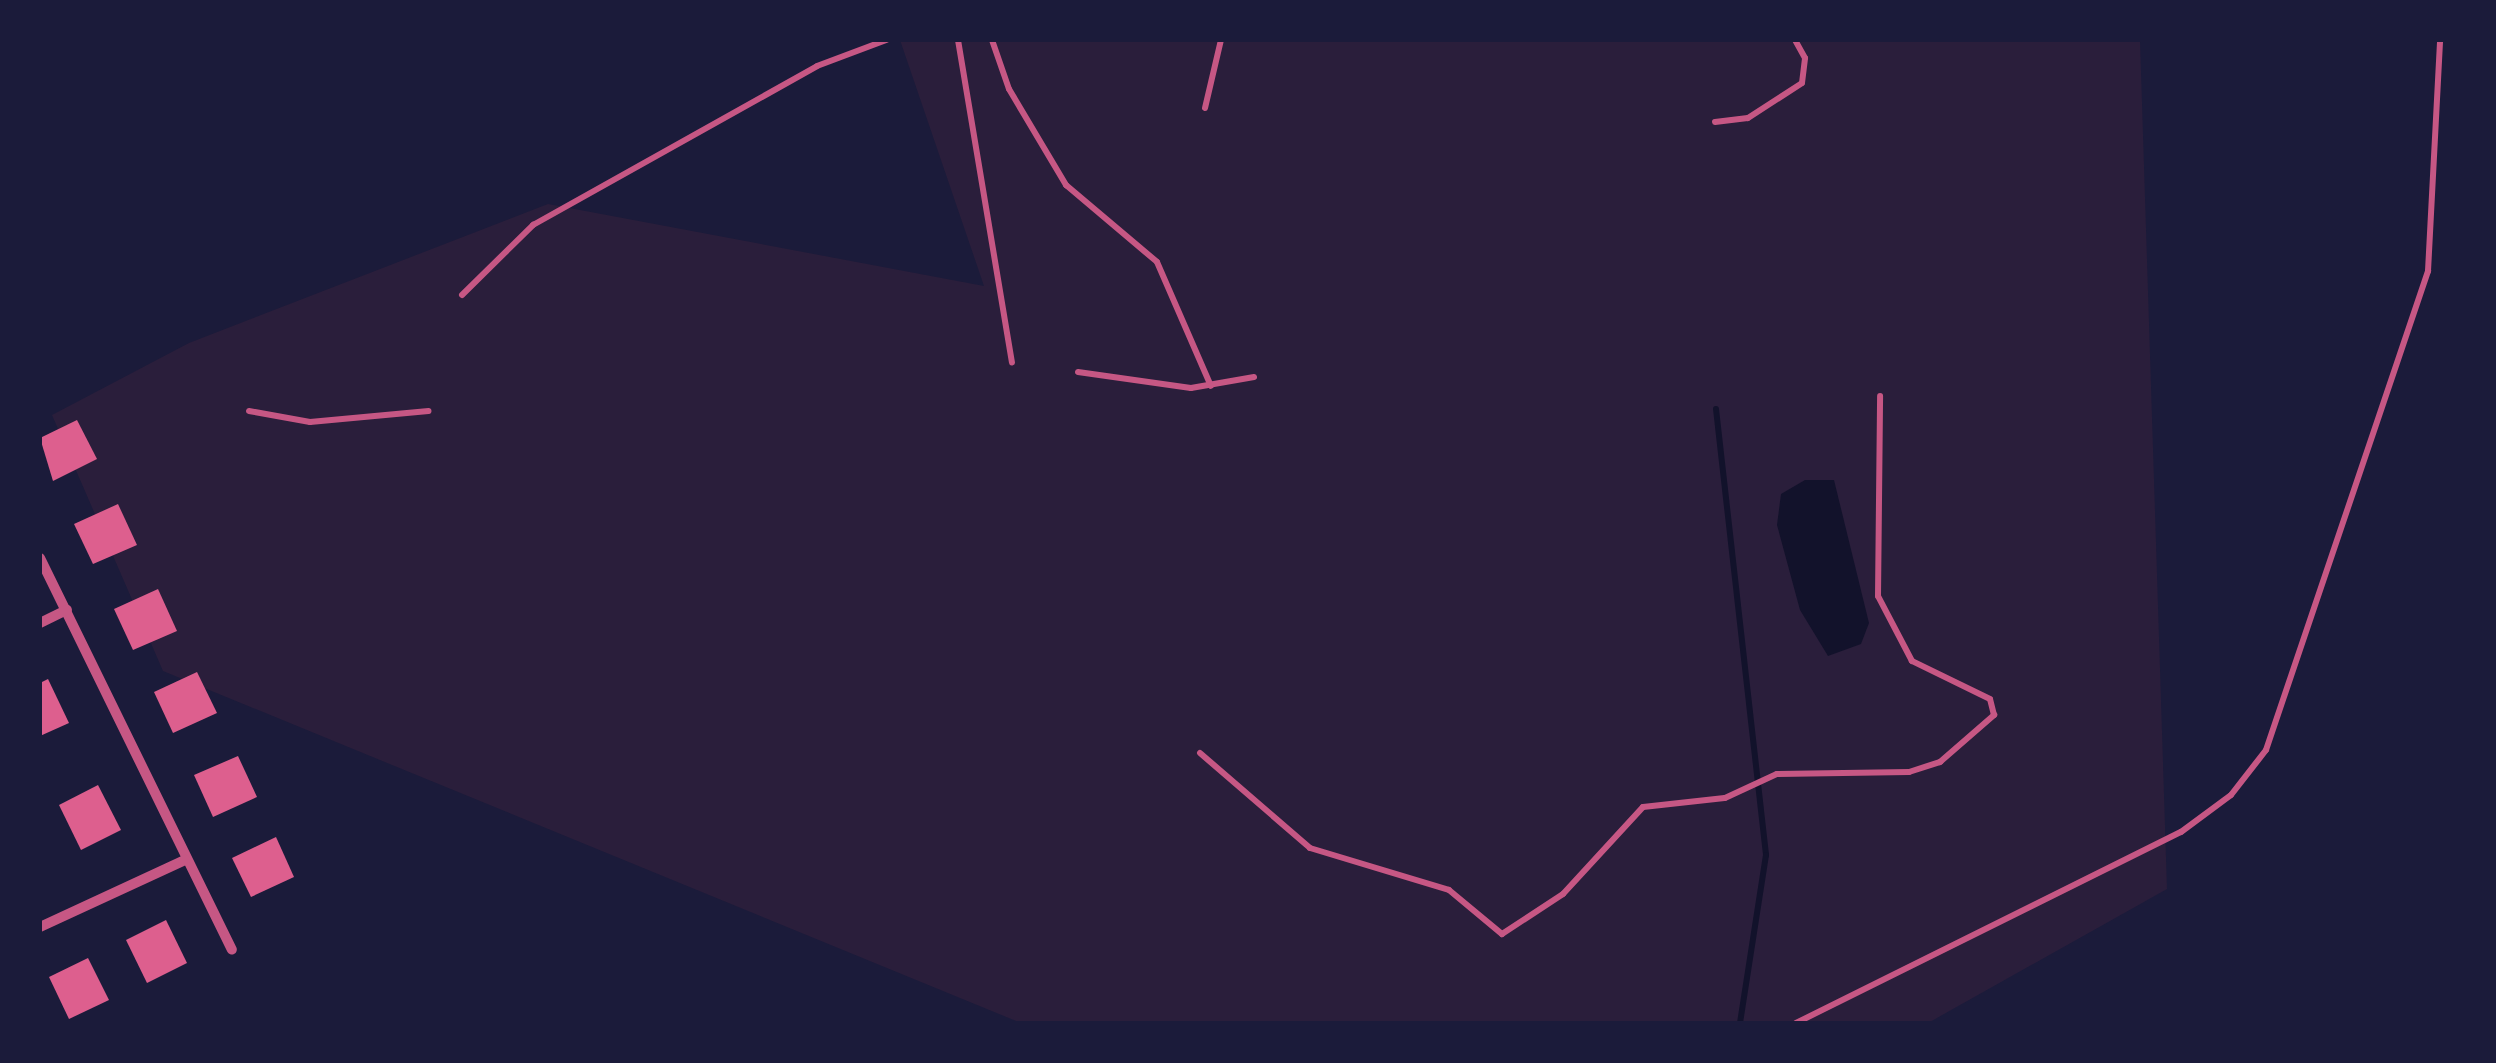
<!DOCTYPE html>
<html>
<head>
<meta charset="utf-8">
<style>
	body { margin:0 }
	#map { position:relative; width:2496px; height:1063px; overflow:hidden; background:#1b1b3a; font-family:"DM Sans",sans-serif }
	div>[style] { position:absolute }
	.green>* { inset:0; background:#2a1e3b }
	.water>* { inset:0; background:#12122b }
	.stream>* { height:6px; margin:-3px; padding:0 3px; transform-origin:3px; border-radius:3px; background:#12122b }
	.building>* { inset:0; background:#dd5f8e }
	.service>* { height:6px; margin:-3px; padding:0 3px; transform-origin:3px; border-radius:3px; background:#c65784 }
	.minor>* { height:10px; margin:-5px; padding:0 5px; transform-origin:5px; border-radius:5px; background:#c65784 }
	span { translate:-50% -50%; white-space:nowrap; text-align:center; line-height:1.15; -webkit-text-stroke:8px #1b1b3a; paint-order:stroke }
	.frame { position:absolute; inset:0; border:42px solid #1b1b3a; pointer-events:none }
</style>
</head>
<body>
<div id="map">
	<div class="green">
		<i style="clip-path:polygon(900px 40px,2140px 40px,2167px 889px,1928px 1023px,1021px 1023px,163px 671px,52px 415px,189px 343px,548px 204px,984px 286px)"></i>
	</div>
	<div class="water">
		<i style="clip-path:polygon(1805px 480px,1834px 480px,1869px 623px,1861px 644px,1828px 656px,1800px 610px,1777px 525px,1781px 494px)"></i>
	</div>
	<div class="stream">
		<i style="left:1716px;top:409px;width:449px;rotate:83.6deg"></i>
		<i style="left:1766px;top:855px;width:170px;rotate:98.8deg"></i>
	</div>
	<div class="building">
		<i style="clip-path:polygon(77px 420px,97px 459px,53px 481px,40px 438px)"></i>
		<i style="clip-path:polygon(118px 504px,137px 545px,93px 564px,74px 524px)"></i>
		<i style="clip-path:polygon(158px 589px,177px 631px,133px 650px,114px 609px)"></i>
		<i style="clip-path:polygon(197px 672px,217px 713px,173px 733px,154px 692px)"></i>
		<i style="clip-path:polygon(48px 679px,69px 723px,40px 736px,40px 683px)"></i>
		<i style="clip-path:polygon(238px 756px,257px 797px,213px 817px,194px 775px)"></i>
		<i style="clip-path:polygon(98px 785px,121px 830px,81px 850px,59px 805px)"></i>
		<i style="clip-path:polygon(276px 837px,294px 877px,251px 897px,232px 858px)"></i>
		<i style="clip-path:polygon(166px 920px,187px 963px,147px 983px,126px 940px)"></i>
		<i style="clip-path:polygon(88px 958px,109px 1000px,69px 1019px,49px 977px)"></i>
	</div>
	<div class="service">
		<i style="left:958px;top:40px;width:327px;rotate:80.5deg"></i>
		<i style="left:992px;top:40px;width:52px;rotate:70.9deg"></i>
		<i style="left:1009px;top:89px;width:112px;rotate:59.3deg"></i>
		<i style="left:1066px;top:185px;width:119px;rotate:40.2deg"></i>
		<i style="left:1157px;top:262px;width:135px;rotate:66.5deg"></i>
		<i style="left:1205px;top:108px;width:70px;rotate:-76.8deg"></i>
		<i style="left:1715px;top:122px;width:33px;rotate:-7deg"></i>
		<i style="left:1748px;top:118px;width:64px;rotate:-32.9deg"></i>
		<i style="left:1802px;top:83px;width:25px;rotate:-83deg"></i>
		<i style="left:1805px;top:58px;width:21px;rotate:-119deg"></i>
		<i style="left:462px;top:295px;width:100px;rotate:-44.6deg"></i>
		<i style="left:533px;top:225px;width:325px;rotate:-29.2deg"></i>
		<i style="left:817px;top:66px;width:74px;rotate:-20.6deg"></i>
		<i style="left:1078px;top:372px;width:114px;rotate:8.1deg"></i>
		<i style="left:1191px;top:388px;width:64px;rotate:-9.9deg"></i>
		<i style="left:249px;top:411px;width:62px;rotate:10.2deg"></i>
		<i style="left:310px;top:422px;width:119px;rotate:-5.3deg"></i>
		<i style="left:1200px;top:753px;width:145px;rotate:40.8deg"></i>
		<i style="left:1310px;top:848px;width:145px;rotate:16.8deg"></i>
		<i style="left:1449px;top:890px;width:69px;rotate:39.7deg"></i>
		<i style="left:1502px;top:934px;width:73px;rotate:-33.3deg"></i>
		<i style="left:1563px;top:894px;width:118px;rotate:-47.4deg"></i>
		<i style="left:1643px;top:807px;width:82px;rotate:-6.3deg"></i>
		<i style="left:1725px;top:798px;width:57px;rotate:-24.8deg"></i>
		<i style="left:1777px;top:774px;width:132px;rotate:-0.9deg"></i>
		<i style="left:1909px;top:772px;width:33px;rotate:-18deg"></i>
		<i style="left:1940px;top:762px;width:72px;rotate:-41deg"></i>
		<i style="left:1994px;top:715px;width:16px;rotate:-104deg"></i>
		<i style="left:1990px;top:699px;width:87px;rotate:-154deg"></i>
		<i style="left:1912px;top:661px;width:73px;rotate:-117.6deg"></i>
		<i style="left:1878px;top:596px;width:200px;rotate:-89.4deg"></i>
		<i style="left:1796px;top:1023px;width:430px;rotate:-26.4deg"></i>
		<i style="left:2181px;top:832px;width:62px;rotate:-36.5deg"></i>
		<i style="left:2231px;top:795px;width:57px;rotate:-52.1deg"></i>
		<i style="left:2266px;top:750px;width:506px;rotate:-71.31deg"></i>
		<i style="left:2428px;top:271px;width:231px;rotate:-87deg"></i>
	</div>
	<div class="minor">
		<i style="left:40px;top:558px;width:436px;rotate:63.9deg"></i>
		<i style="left:40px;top:623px;width:30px;rotate:-26deg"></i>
		<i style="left:40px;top:927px;width:160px;rotate:-24.8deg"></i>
	</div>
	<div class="frame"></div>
</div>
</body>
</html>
